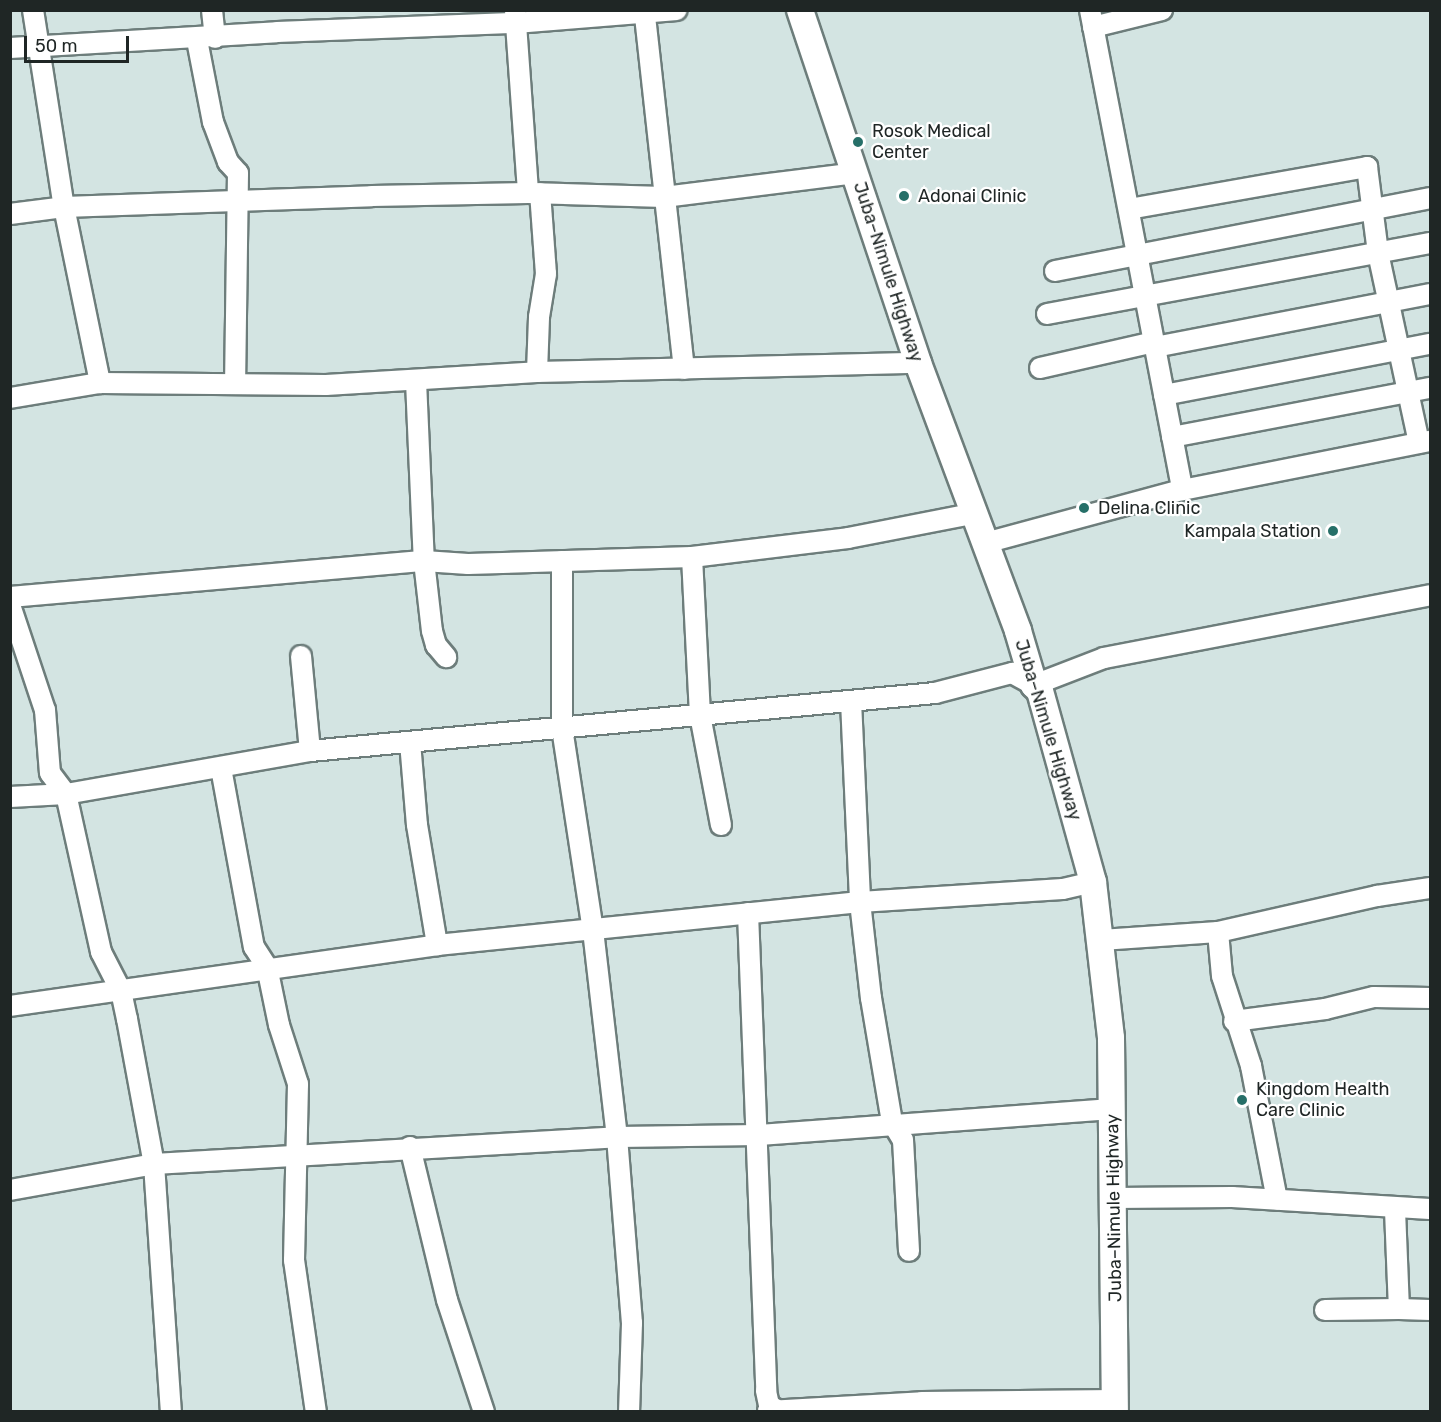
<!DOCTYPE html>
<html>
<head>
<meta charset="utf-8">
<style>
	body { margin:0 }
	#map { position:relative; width:1441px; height:1422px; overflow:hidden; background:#d3e4e2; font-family:Rubik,sans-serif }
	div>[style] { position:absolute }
	.roads { filter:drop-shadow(2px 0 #6d7d7b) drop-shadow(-2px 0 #6d7d7b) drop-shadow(0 2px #6d7d7b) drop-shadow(0 -2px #6d7d7b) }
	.minor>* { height:20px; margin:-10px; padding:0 10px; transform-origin:10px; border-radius:10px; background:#fff }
	.major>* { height:26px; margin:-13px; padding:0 13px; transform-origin:13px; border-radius:13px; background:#fff }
	.dots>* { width:16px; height:16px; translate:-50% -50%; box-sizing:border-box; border:3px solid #fff; border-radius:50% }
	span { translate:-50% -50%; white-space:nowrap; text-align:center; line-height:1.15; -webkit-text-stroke:4.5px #fff; paint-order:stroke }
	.poi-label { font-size:18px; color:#1f2625 }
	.left { translate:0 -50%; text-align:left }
	.right { translate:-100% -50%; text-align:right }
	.street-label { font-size:18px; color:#1f2625 }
	.frame { position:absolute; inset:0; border:12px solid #1f2625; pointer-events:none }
	.scale { position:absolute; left:24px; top:36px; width:105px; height:27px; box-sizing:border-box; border:3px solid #1f2625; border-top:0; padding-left:8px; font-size:18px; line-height:21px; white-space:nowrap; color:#1f2625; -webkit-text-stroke:4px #fff; paint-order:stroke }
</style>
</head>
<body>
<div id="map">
	<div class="roads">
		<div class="minor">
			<i style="left:33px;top:10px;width:199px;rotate:81.1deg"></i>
			<i style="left:64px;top:207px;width:180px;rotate:78.4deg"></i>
			<i style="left:212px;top:10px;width:28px;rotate:84deg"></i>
			<i style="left:515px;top:10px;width:183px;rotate:85.9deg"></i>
			<i style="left:1090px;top:10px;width:489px;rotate:79.1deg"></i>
			<i style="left:645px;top:16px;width:355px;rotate:83.7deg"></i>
			<i style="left:1093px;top:27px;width:71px;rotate:-13.8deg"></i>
			<i style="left:197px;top:40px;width:84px;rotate:79deg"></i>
			<i style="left:213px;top:122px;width:43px;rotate:69.4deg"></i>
			<i style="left:228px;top:162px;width:15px;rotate:48deg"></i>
			<i style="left:238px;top:173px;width:209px;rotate:90.8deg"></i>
			<i style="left:10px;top:48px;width:267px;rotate:-3.4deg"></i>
			<i style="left:277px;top:32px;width:239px;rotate:-2.2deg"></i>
			<i style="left:516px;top:23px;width:161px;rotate:-4.6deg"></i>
			<i style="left:1129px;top:209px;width:242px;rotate:-10deg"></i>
			<i style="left:1367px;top:167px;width:87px;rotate:82.7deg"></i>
			<i style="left:1378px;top:253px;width:194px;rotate:77.8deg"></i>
			<i style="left:10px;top:214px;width:54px;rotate:-7.4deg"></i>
			<i style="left:64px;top:207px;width:308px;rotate:-2deg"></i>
			<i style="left:372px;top:196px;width:156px;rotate:-1.1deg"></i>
			<i style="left:528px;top:193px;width:136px;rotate:1.7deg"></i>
			<i style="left:664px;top:197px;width:193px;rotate:-7.1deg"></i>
			<i style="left:1055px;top:271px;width:382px;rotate:-11deg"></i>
			<i style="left:1047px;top:314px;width:390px;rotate:-10.5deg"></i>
			<i style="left:1155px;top:347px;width:280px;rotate:-10.9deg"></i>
			<i style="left:1040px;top:368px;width:117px;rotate:-12.8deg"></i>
			<i style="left:537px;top:372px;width:55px;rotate:-87.9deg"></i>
			<i style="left:539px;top:317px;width:44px;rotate:-80.8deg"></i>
			<i style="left:546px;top:274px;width:81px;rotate:-94.2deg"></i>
			<i style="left:416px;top:381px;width:180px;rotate:87.5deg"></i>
			<i style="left:424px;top:561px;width:70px;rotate:83.5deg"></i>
			<i style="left:432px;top:631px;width:15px;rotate:74deg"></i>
			<i style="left:436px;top:645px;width:16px;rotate:50deg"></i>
			<i style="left:1164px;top:395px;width:271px;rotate:-10.9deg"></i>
			<i style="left:10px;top:398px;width:91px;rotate:-9.5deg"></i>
			<i style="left:100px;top:383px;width:226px;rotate:0.5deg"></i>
			<i style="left:326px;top:385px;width:211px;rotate:-3.5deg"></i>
			<i style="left:537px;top:372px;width:381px;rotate:-1.4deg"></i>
			<i style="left:1172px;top:437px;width:263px;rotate:-10.8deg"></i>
			<i style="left:985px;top:543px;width:204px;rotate:-15.1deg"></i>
			<i style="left:1182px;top:490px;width:253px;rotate:-11.2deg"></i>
			<i style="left:692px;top:557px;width:158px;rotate:87.1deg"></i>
			<i style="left:700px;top:715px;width:112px;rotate:79.2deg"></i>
			<i style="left:562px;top:561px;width:167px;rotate:90deg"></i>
			<i style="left:562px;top:728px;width:204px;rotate:81.3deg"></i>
			<i style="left:593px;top:930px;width:208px;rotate:83.4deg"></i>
			<i style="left:617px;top:1137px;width:187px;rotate:85.4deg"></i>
			<i style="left:632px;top:1323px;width:89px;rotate:91.9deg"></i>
			<i style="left:10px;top:597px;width:416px;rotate:-5deg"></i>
			<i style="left:424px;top:561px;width:44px;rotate:3.9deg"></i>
			<i style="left:468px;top:564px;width:224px;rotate:-1.8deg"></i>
			<i style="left:692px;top:557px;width:157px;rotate:-6.9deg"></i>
			<i style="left:848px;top:538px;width:125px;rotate:-11deg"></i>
			<i style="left:10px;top:605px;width:111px;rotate:71.6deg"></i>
			<i style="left:45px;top:710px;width:63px;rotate:85.5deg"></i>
			<i style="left:50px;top:773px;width:26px;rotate:53deg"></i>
			<i style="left:66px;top:794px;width:162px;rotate:77.5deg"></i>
			<i style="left:101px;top:952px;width:44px;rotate:62.9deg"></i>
			<i style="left:121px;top:991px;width:29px;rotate:78deg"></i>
			<i style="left:127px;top:1019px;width:147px;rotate:79.5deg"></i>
			<i style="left:154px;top:1164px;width:249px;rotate:86.1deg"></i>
			<i style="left:301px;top:656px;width:95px;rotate:84.6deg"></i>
			<i style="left:851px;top:701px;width:201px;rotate:87.4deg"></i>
			<i style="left:860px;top:902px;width:97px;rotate:83.5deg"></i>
			<i style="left:871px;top:998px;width:126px;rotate:80.4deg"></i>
			<i style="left:892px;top:1122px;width:21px;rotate:59deg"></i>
			<i style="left:903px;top:1140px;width:111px;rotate:86.9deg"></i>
			<i style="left:410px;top:742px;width:83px;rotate:85.2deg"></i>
			<i style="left:417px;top:825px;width:122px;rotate:80.5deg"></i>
			<i style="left:221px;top:768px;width:182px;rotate:79.6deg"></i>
			<i style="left:254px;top:947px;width:24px;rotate:57deg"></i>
			<i style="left:267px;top:967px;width:59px;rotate:78.3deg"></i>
			<i style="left:279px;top:1025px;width:62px;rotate:72.1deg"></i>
			<i style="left:298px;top:1084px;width:176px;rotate:91.3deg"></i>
			<i style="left:294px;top:1260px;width:154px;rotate:81.8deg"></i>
			<i style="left:10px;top:797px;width:56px;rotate:-3.1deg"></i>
			<i style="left:66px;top:794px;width:248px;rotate:-10deg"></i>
			<i style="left:310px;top:751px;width:628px;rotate:-5.3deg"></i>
			<i style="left:935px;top:693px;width:80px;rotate:-14.6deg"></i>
			<i style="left:1012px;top:673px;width:25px;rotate:29deg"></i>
			<i style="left:1034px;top:685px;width:75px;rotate:-21.1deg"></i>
			<i style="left:1104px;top:658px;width:332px;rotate:-10.9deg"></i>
			<i style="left:748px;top:913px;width:478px;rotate:87.8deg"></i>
			<i style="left:766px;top:1391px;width:14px;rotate:78deg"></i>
			<i style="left:769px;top:1405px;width:13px;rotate:32deg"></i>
			<i style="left:1218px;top:932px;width:163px;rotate:-12.8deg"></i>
			<i style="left:1377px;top:896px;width:54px;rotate:-8.6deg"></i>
			<i style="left:1101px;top:940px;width:117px;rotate:-3.9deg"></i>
			<i style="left:1218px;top:932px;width:44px;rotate:84.8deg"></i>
			<i style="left:1222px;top:976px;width:95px;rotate:72.1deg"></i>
			<i style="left:1251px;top:1066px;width:136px;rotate:79deg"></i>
			<i style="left:10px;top:1006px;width:431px;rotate:-8.1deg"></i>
			<i style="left:437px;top:945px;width:425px;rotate:-5.8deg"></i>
			<i style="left:860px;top:902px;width:203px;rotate:-3.7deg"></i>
			<i style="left:1063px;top:889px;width:31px;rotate:-13deg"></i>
			<i style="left:1234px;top:1021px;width:92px;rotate:-7.5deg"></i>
			<i style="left:1325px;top:1009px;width:50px;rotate:-13.8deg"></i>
			<i style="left:1374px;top:997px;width:56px;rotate:1deg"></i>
			<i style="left:410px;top:1147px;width:157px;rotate:76.4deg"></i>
			<i style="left:447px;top:1300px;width:118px;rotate:71.7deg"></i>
			<i style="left:10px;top:1190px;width:146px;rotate:-10.2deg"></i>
			<i style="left:154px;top:1164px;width:464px;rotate:-3.3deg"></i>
			<i style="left:617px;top:1137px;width:142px;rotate:-0.8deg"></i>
			<i style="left:759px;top:1135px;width:354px;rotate:-4.2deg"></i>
			<i style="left:1114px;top:1198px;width:118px;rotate:-0.5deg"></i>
			<i style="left:1232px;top:1197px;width:198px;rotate:3.5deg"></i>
			<i style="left:1395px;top:1210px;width:99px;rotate:87.7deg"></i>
			<i style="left:1399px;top:1309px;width:31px;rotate:2deg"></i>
			<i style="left:1325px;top:1310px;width:74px;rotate:-0.8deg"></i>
			<i style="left:768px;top:1411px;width:154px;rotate:-3.3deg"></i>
			<i style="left:922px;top:1402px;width:193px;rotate:-0.6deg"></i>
		</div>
		<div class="major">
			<i style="left:800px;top:10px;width:372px;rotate:71.5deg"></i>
			<i style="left:918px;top:363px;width:286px;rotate:69.5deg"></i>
			<i style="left:1018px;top:631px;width:56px;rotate:73.5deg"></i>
			<i style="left:1034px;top:685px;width:8px;rotate:45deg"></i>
			<i style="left:1040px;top:691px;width:198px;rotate:74.5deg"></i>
			<i style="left:1093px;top:882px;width:157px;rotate:83.4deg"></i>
			<i style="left:1111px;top:1038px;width:374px;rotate:89.4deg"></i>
		</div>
	</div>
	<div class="dots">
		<i style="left:858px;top:142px;background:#266f68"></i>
		<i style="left:904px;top:196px;background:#266f68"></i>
		<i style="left:1084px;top:508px;background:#266f68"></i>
		<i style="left:1333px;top:531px;background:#266f68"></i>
		<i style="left:1242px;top:1100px;background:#266f68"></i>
	</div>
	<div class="poi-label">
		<span class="left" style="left:872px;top:142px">Rosok Medical<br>Center</span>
		<span class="left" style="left:918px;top:196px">Adonai Clinic</span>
		<span class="left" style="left:1098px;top:508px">Delina Clinic</span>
		<span class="right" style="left:1321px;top:531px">Kampala Station</span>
		<span class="left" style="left:1256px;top:1100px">Kingdom Health<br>Care Clinic</span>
	</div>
	<div class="street-label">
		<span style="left:888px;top:272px;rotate:72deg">Juba–Nimule Highway</span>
		<span style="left:1048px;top:730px;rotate:73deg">Juba–Nimule Highway</span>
		<span style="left:1114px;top:1208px;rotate:-91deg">Juba–Nimule Highway</span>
	</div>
	<div class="frame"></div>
	<div class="scale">50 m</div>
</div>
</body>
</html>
